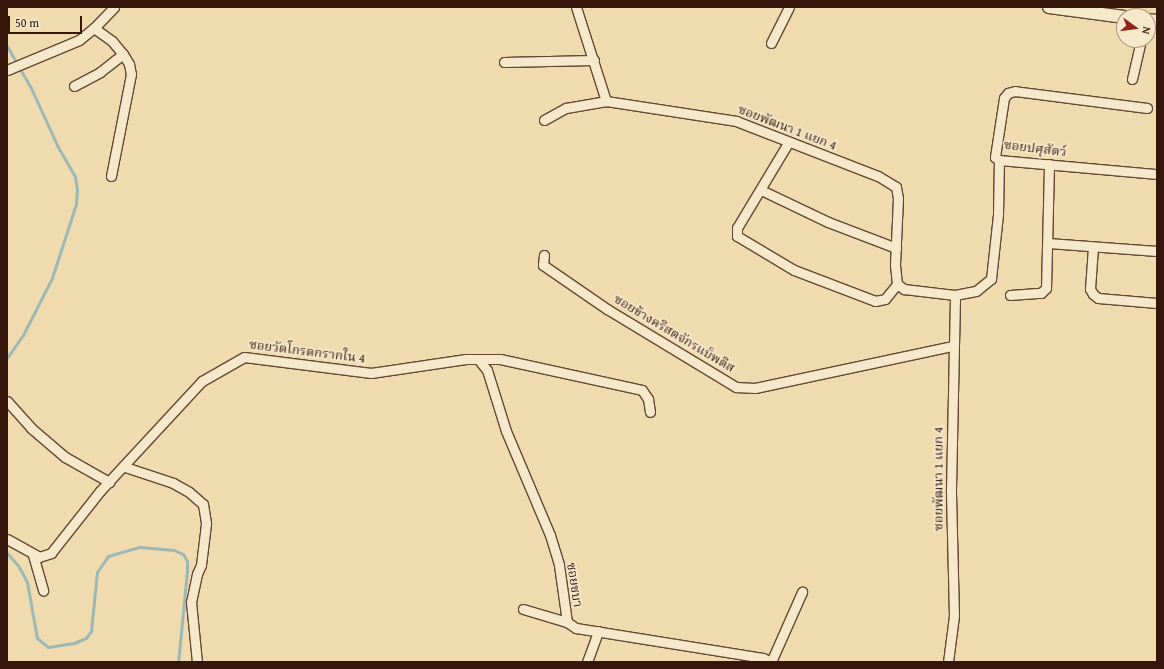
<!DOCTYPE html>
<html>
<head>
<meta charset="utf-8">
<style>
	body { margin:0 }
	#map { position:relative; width:1164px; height:669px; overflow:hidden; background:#f0dbaf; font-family:"Gentium Book Plus","Noto Serif Thai",serif }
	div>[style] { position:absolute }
	.stream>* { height:3px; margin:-1.5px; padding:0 1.5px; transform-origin:1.5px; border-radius:1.5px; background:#9eb9b4 }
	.roads { filter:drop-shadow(1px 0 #644733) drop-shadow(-1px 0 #644733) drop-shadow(0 1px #644733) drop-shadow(0 -1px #644733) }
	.street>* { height:9px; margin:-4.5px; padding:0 4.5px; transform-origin:4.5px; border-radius:4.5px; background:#f5e8cb }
	.secondary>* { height:12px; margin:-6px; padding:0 6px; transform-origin:6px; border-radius:6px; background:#f5e8cb }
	span { translate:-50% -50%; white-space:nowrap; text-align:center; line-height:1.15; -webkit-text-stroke:3.5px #f5e8cb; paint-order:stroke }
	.street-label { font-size:13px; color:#36160a }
	.frame { position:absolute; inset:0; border:8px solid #36160a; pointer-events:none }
	.north { position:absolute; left:1116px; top:8px; width:40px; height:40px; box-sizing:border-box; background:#f5e8cb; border:1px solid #a9947e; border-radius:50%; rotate:104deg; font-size:11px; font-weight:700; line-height:16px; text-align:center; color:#36160a }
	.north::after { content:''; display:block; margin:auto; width:14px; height:18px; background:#8f2418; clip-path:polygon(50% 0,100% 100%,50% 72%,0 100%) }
	.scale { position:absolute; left:8px; top:16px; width:74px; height:18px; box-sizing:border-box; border:2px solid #36160a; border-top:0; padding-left:5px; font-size:12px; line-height:14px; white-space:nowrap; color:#36160a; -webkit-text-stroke:3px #f5e8cb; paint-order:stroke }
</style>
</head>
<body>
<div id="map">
	<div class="stream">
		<i style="left:7px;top:46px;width:48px;rotate:60.3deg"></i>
		<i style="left:31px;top:88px;width:65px;rotate:65.4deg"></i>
		<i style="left:58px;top:147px;width:34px;rotate:60deg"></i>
		<i style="left:75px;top:177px;width:12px;rotate:81deg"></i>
		<i style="left:77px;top:189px;width:15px;rotate:94deg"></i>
		<i style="left:76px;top:204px;width:78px;rotate:108deg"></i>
		<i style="left:52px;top:278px;width:64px;rotate:117deg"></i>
		<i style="left:23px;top:335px;width:28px;rotate:125deg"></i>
		<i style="left:7px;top:553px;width:18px;rotate:49deg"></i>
		<i style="left:19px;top:567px;width:17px;rotate:62deg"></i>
		<i style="left:27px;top:582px;width:57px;rotate:79.9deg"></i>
		<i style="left:37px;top:638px;width:14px;rotate:39deg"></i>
		<i style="left:48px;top:647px;width:26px;rotate:-9deg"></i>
		<i style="left:74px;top:643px;width:13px;rotate:-23deg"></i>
		<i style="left:86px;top:638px;width:9px;rotate:-54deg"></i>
		<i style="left:91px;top:631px;width:59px;rotate:-84.2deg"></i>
		<i style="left:97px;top:572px;width:19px;rotate:-55deg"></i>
		<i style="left:108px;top:556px;width:33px;rotate:-16deg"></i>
		<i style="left:140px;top:547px;width:34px;rotate:5deg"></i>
		<i style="left:174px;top:550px;width:10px;rotate:24deg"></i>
		<i style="left:183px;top:554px;width:8px;rotate:60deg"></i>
		<i style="left:187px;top:561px;width:10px;rotate:90deg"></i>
		<i style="left:187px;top:571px;width:91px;rotate:95.6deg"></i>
	</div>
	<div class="roads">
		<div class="street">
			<i style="left:576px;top:7px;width:99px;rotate:72.3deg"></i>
			<i style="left:606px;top:101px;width:132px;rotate:8.7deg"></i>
			<i style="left:736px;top:121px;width:152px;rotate:21.2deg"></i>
			<i style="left:878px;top:176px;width:21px;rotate:31deg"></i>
			<i style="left:896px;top:187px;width:11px;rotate:80deg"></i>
			<i style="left:898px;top:198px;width:67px;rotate:92.6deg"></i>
			<i style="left:895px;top:265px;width:19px;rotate:84deg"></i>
			<i style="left:897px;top:284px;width:9px;rotate:36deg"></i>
			<i style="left:904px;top:289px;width:51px;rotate:6.7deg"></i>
			<i style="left:955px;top:295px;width:21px;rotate:-11deg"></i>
			<i style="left:976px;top:291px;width:19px;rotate:-39deg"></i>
			<i style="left:991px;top:279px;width:64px;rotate:-83.8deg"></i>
			<i style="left:998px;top:215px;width:55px;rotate:-89deg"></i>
			<i style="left:94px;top:28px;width:22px;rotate:36deg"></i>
			<i style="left:112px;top:41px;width:17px;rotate:50deg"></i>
			<i style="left:123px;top:54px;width:12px;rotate:59deg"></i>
			<i style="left:129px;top:64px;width:10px;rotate:79deg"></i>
			<i style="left:131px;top:74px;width:104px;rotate:101.1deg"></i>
			<i style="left:771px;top:43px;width:40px;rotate:-63.4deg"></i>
			<i style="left:504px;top:62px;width:90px;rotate:-1.3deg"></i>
			<i style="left:7px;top:70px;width:78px;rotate:-22.6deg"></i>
			<i style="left:79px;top:40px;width:19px;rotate:-39deg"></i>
			<i style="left:94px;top:28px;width:29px;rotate:-46deg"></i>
			<i style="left:1132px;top:79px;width:40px;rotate:-77deg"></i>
			<i style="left:74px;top:86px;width:30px;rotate:-28deg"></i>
			<i style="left:100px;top:72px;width:29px;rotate:-38deg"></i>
			<i style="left:1147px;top:108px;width:133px;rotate:-172.7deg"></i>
			<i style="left:1015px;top:91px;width:7px;rotate:164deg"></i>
			<i style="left:1008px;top:93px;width:6px;rotate:129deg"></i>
			<i style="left:1004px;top:98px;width:60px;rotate:98.7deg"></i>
			<i style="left:995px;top:157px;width:5px;rotate:37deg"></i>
			<i style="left:999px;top:160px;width:159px;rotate:5.1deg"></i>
			<i style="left:544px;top:120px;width:25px;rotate:-29deg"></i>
			<i style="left:566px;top:108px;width:41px;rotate:-9.9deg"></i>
			<i style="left:788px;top:143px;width:99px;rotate:121deg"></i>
			<i style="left:737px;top:228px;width:8px;rotate:90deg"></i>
			<i style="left:737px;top:236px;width:66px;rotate:30.8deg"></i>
			<i style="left:794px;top:270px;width:87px;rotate:20.9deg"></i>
			<i style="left:875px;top:301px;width:10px;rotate:-11deg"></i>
			<i style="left:885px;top:299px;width:19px;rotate:-51deg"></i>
			<i style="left:761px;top:190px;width:74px;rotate:25.5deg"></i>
			<i style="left:828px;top:222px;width:73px;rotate:20.9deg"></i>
			<i style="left:1048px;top:243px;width:109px;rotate:4.2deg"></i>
			<i style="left:1093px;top:247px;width:42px;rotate:94.1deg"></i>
			<i style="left:1090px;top:289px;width:6px;rotate:59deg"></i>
			<i style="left:1093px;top:294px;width:6px;rotate:39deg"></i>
			<i style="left:1098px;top:298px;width:59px;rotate:4.8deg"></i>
			<i style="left:544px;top:255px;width:10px;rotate:96deg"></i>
			<i style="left:543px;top:265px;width:78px;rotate:34.5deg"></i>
			<i style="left:607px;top:309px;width:151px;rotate:31.2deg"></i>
			<i style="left:736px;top:387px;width:19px;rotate:3deg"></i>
			<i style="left:755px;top:388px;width:201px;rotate:-12deg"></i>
			<i style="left:1010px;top:295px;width:31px;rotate:-4deg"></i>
			<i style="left:1041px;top:293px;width:7px;rotate:-45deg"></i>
			<i style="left:1046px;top:288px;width:124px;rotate:-88.6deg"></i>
			<i style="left:478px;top:359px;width:14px;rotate:51deg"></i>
			<i style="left:487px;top:370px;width:64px;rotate:72.7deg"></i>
			<i style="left:506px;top:431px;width:113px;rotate:67.1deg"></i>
			<i style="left:550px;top:535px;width:31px;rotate:73deg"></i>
			<i style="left:559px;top:565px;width:58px;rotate:82deg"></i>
			<i style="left:567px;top:622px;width:11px;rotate:34deg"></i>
			<i style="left:576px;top:628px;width:189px;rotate:9.1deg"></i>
			<i style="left:763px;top:658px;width:9px;rotate:27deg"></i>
			<i style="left:7px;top:401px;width:36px;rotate:48deg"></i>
			<i style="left:31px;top:428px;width:45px;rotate:40.5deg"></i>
			<i style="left:65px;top:457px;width:51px;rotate:29.6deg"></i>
			<i style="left:125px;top:467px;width:51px;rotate:18.4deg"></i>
			<i style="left:173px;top:483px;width:18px;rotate:29deg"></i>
			<i style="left:189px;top:492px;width:18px;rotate:41deg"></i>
			<i style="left:203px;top:504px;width:20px;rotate:81deg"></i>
			<i style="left:206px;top:524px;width:41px;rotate:97deg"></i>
			<i style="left:201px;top:565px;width:10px;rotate:114deg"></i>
			<i style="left:197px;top:574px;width:29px;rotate:102deg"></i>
			<i style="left:191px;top:602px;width:60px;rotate:84.3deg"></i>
			<i style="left:7px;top:539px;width:37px;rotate:29deg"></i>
			<i style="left:39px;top:557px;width:13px;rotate:-18deg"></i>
			<i style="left:51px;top:553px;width:79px;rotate:-51.7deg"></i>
			<i style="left:100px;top:491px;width:150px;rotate:-47.2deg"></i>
			<i style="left:202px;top:381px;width:48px;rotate:-29.7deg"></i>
			<i style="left:244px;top:357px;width:128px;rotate:7.2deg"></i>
			<i style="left:371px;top:373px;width:96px;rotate:-8.4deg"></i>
			<i style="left:466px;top:359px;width:34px"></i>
			<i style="left:500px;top:359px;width:145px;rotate:12.3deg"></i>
			<i style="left:642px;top:390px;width:11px;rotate:56deg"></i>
			<i style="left:648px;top:399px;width:13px;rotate:81deg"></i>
			<i style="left:33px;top:555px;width:37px;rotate:74deg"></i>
			<i style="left:523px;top:609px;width:46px;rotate:16.5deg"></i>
			<i style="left:587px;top:662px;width:33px;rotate:-70deg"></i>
			<i style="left:771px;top:662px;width:77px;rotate:-66.1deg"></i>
			<i style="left:948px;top:662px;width:46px;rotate:-82.6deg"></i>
			<i style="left:954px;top:616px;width:127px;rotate:-91.4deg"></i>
			<i style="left:951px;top:489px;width:194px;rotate:-88.8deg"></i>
		</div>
		<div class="secondary">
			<i style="left:1049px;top:7px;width:76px;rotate:7.6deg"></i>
			<i style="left:1148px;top:20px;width:9px;rotate:6deg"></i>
		</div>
	</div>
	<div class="street-label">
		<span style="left:787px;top:128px;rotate:21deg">ซอยพัฒนา 1 แยก 4</span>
		<span style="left:1035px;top:149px;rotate:7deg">ซอยปศุสัตว์</span>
		<span style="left:674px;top:334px;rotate:31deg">ซอยข้างคริสตจักรแบ็พติส</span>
		<span style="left:307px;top:352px;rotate:7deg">ซอยวัดโกรดกรากใน 4</span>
		<span style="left:939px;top:479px;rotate:-90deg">ซอยพัฒนา 1 แยก 4</span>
		<span style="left:574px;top:585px;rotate:81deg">ซอยชบา</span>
	</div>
	<div class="frame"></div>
	<div class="north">N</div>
	<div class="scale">50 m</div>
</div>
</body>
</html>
